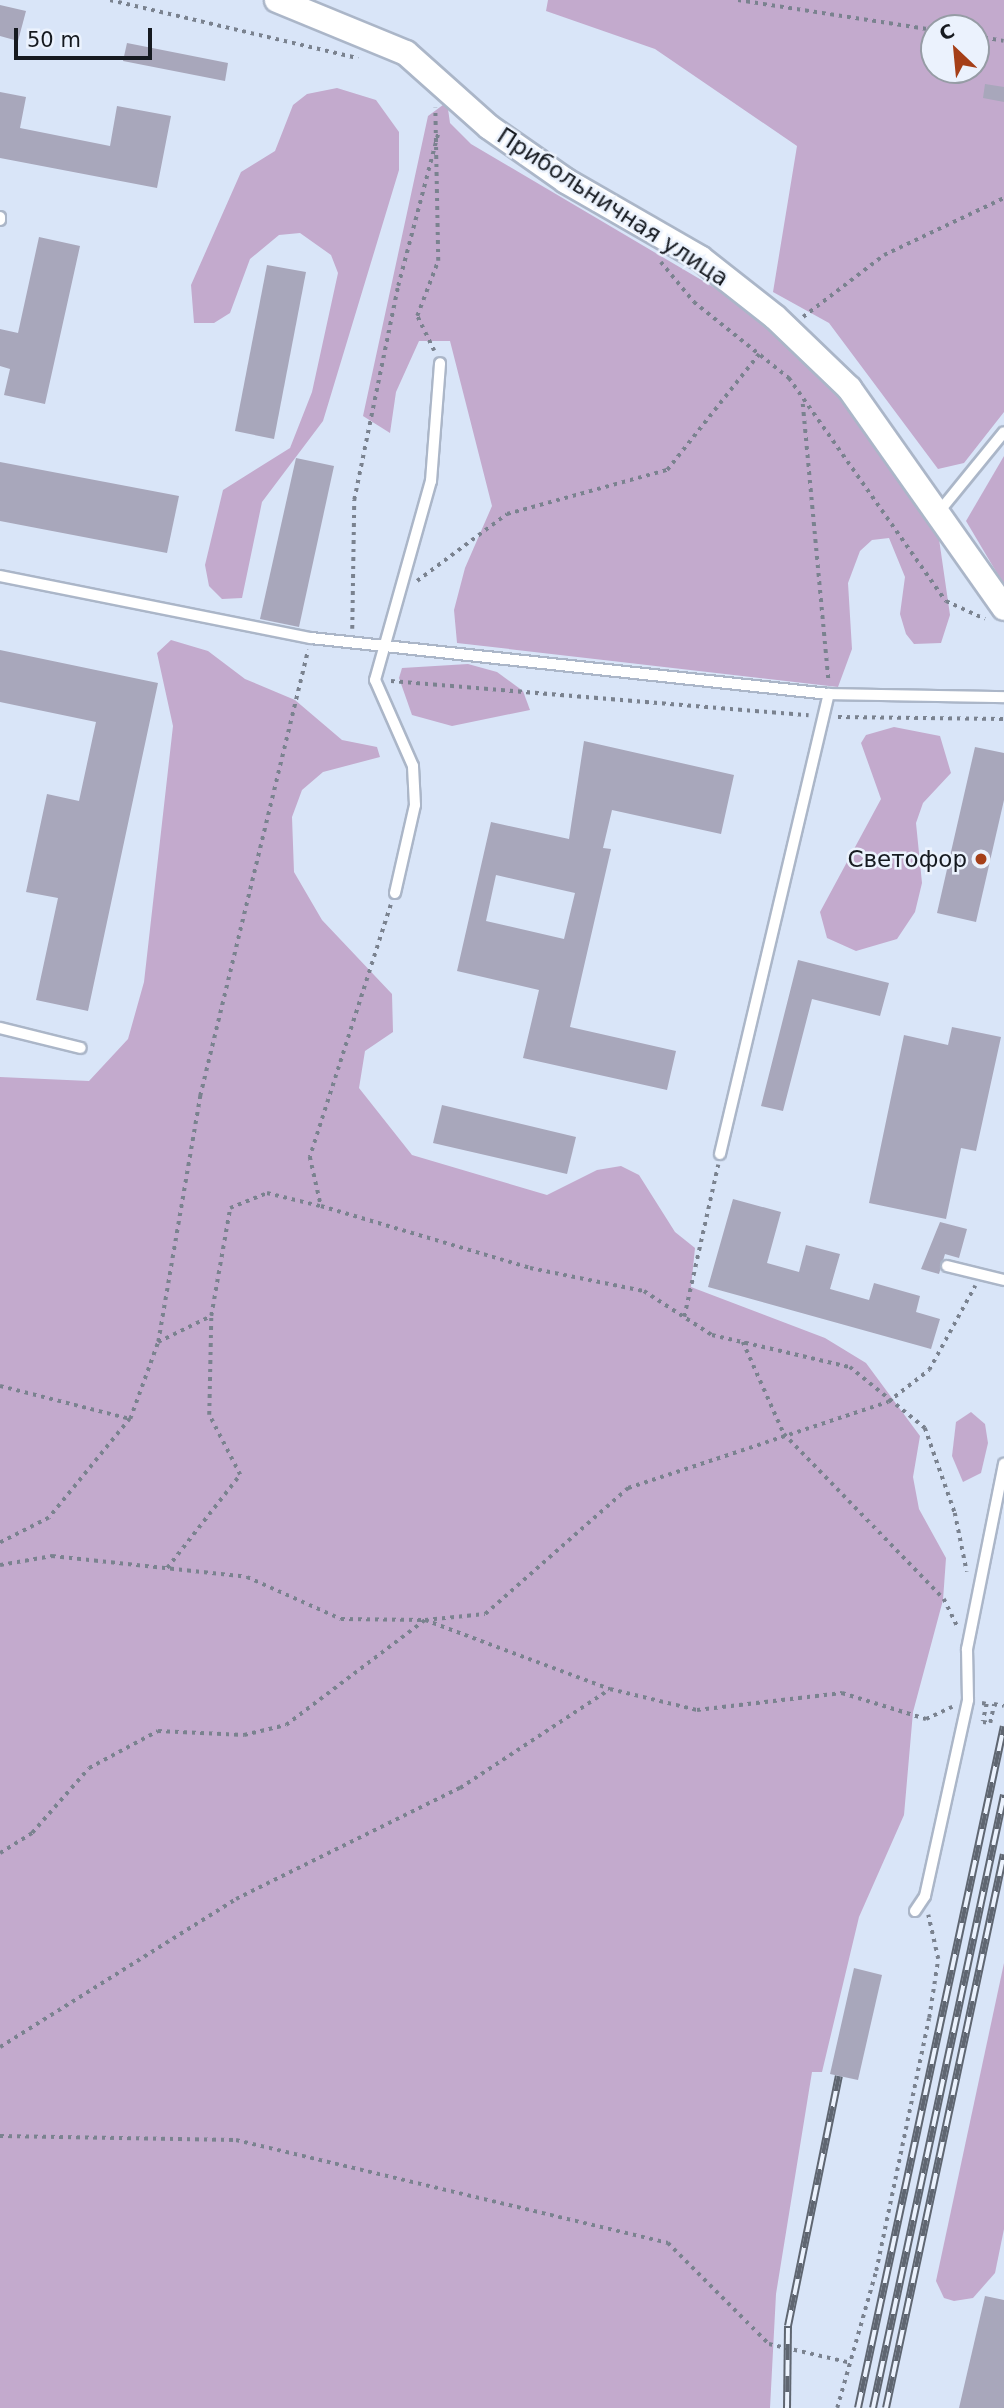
<!DOCTYPE html>
<html>
<head>
<meta charset="utf-8">
<style>
	body { margin:0 }
	#map { position:relative; width:1004px; height:2408px; overflow:hidden; background:#d9e5f8; font-family:"DejaVu Sans",sans-serif }
	div>[style] { position:absolute }
	.forest>* { inset:0; background:#c3aacd }
	.building>* { inset:0; background:#a8a7bb }
	.path>* { height:3.5px; margin-top:-1.75px; transform-origin:0; background:repeating-linear-gradient(90deg,#7a828f 0 3.5px,transparent 0 8.5px) }
	.roads { filter:drop-shadow(2px 0 #abb6c8) drop-shadow(-2px 0 #abb6c8) drop-shadow(0 2px #abb6c8) drop-shadow(0 -2px #abb6c8) }
	.service>* { height:10px; margin:-5px; padding:0 5px; transform-origin:5px; border-radius:5px; background:#fff }
	.tertiary>* { height:24px; margin:-12px; padding:0 12px; transform-origin:12px; border-radius:12px; background:#fff }
	.rail>* { height:8px; margin-top:-4px; transform-origin:0; background:repeating-linear-gradient(90deg,#ebf2fd 0 16px,#5f6671 0 32px); box-sizing:border-box; border-block:2px solid #5f6671 }
	.dots>* { width:19px; height:19px; translate:-50% -50%; box-sizing:border-box; border:4px solid #ebf2fd; border-radius:50% }
	span { translate:-50% -50%; white-space:nowrap; text-align:center; line-height:1.15; -webkit-text-stroke:5px #ebf2fd; paint-order:stroke }
	.street-label { font-size:23px; color:#161a20 }
	.poi-label { font-size:23px; color:#161a20 }
	.right { translate:-100% -50%; text-align:right }
	.north { position:absolute; left:920px; top:14px; width:70px; height:70px; box-sizing:border-box; background:#ebf2fd; border:2px solid #969ca5; border-radius:50%; rotate:334deg; font-size:19px; font-weight:700; line-height:28px; text-align:center; color:#161a20 }
	.north::after { content:''; display:block; margin:auto; width:24px; height:32px; background:#a53f18; clip-path:polygon(50% 0,100% 100%,50% 72%,0 100%) }
	.scale { position:absolute; left:14px; top:28px; width:138px; height:32px; box-sizing:border-box; border:4px solid #161a20; border-top:0; padding-left:9px; font-size:21px; line-height:24px; white-space:nowrap; color:#161a20; -webkit-text-stroke:5px #ebf2fd; paint-order:stroke }
</style>
</head>
<body>
<div id="map">
	<div class="forest">
		<i style="clip-path:polygon(evenodd,548px 0,1004px 0,1004px 412px,964px 463px,938px 469px,829px 323px,773px 292px,797px 146px,655px 49px,546px 11px,548px 0,934px 28px,976px 28px,976px 70px,934px 70px,934px 28px)"></i>
		<i style="clip-path:polygon(337px 88px,376px 100px,399px 132px,399px 170px,323px 421px,262px 502px,242px 598px,222px 599px,209px 586px,205px 565px,223px 490px,290px 448px,312px 392px,338px 273px,331px 255px,300px 233px,279px 235px,250px 259px,230px 313px,214px 323px,194px 323px,191px 285px,241px 172px,275px 151px,293px 105px,307px 94px)"></i>
		<i style="clip-path:polygon(447px 102px,450px 123px,471px 144px,759px 314px,849px 408px,938px 532px,950px 615px,941px 643px,914px 644px,906px 634px,900px 614px,905px 577px,889px 538px,872px 540px,860px 551px,848px 583px,852px 649px,838px 687px,457px 643px,454px 610px,465px 568px,492px 506px,450px 341px,419px 341px,396px 392px,390px 433px,363px 416px,428px 116px)"></i>
		<i style="clip-path:polygon(1004px 456px,1004px 585px,966px 521px)"></i>
		<i style="clip-path:polygon(171px 640px,208px 651px,245px 679px,295px 700px,342px 740px,377px 747px,380px 757px,323px 772px,302px 790px,292px 817px,294px 872px,322px 920px,392px 994px,393px 1032px,365px 1051px,359px 1088px,412px 1155px,547px 1195px,597px 1170px,621px 1166px,639px 1175px,675px 1232px,695px 1248px,691px 1287px,825px 1338px,866px 1363px,920px 1436px,913px 1477px,919px 1509px,946px 1558px,943px 1600px,913px 1712px,904px 1815px,859px 1917px,822px 2072px,812px 2072px,776px 2294px,770px 2408px,0 2408px,0 1077px,89px 1081px,128px 1039px,144px 982px,173px 726px,157px 653px)"></i>
		<i style="clip-path:polygon(468px 664px,497px 672px,523px 691px,530px 710px,452px 726px,412px 715px,399px 678px,402px 668px)"></i>
		<i style="clip-path:polygon(894px 727px,940px 736px,951px 773px,923px 803px,916px 823px,922px 883px,915px 912px,897px 939px,856px 951px,827px 938px,820px 912px,881px 799px,861px 743px,866px 735px)"></i>
		<i style="clip-path:polygon(971px 1412px,985px 1424px,988px 1443px,981px 1473px,963px 1482px,952px 1456px,956px 1422px)"></i>
		<i style="clip-path:polygon(1004px 1963px,1004px 2229px,995px 2273px,973px 2298px,954px 2301px,944px 2298px,936px 2281px)"></i>
	</div>
	<div class="building">
		<i style="clip-path:polygon(0 5px,26px 11px,18px 41px,0 36px)"></i>
		<i style="clip-path:polygon(127px 43px,228px 63px,225px 81px,123px 61px)"></i>
		<i style="clip-path:polygon(985px 84px,1004px 87px,1004px 102px,983px 98px)"></i>
		<i style="clip-path:polygon(0 92px,26px 97px,20px 128px,110px 146px,117px 106px,171px 116px,157px 188px,0 158px)"></i>
		<i style="clip-path:polygon(39px 237px,80px 246px,45px 404px,4px 395px,10px 369px,0 366px,0 329px,18px 333px)"></i>
		<i style="clip-path:polygon(267px 265px,306px 272px,274px 439px,235px 431px)"></i>
		<i style="clip-path:polygon(296px 458px,334px 466px,299px 627px,260px 619px)"></i>
		<i style="clip-path:polygon(0 462px,179px 496px,167px 553px,0 521px)"></i>
		<i style="clip-path:polygon(0 650px,158px 683px,88px 1011px,36px 1000px,58px 898px,26px 892px,47px 794px,79px 801px,96px 722px,0 702px)"></i>
		<i style="clip-path:polygon(evenodd,584px 741px,734px 775px,721px 834px,612px 810px,603px 848px,611px 849px,570px 1027px,676px 1051px,667px 1090px,523px 1058px,539px 990px,457px 971px,491px 822px,569px 839px,584px 741px,496px 875px,575px 893px,564px 939px,486px 921px,496px 875px)"></i>
		<i style="clip-path:polygon(975px 747px,1004px 753px,1004px 800px,976px 922px,937px 913px)"></i>
		<i style="clip-path:polygon(798px 960px,889px 983px,880px 1016px,812px 999px,783px 1111px,761px 1106px)"></i>
		<i style="clip-path:polygon(952px 1027px,1001px 1037px,976px 1151px,961px 1148px,946px 1219px,869px 1203px,904px 1035px,948px 1045px)"></i>
		<i style="clip-path:polygon(442px 1105px,576px 1137px,567px 1174px,433px 1143px)"></i>
		<i style="clip-path:polygon(733px 1199px,781px 1212px,767px 1263px,799px 1272px,806px 1245px,840px 1254px,830px 1289px,869px 1300px,874px 1283px,920px 1296px,916px 1312px,940px 1319px,931px 1349px,708px 1287px)"></i>
		<i style="clip-path:polygon(940px 1222px,967px 1229px,959px 1258px,945px 1254px,939px 1274px,921px 1269px)"></i>
		<i style="clip-path:polygon(854px 1968px,882px 1975px,858px 2080px,830px 2074px)"></i>
		<i style="clip-path:polygon(985px 2296px,1004px 2300px,1004px 2408px,959px 2408px)"></i>
	</div>
	<div class="path">
		<i style="left:110px;top:0;width:255px;rotate:13.2deg"></i>
		<i style="left:738px;top:0;width:198px;rotate:8.7deg"></i>
		<i style="left:976px;top:36px;width:28px;rotate:10deg"></i>
		<i style="left:661px;top:262px;width:52px;rotate:50.5deg"></i>
		<i style="left:694px;top:302px;width:122px;rotate:38.7deg"></i>
		<i style="left:789px;top:378px;width:273px;rotate:54.9deg"></i>
		<i style="left:946px;top:601px;width:43px;rotate:24.8deg"></i>
		<i style="left:803px;top:317px;width:102px;rotate:-37.4deg"></i>
		<i style="left:884px;top:255px;width:133px;rotate:-25.4deg"></i>
		<i style="left:434px;top:351px;width:39px;rotate:-116deg"></i>
		<i style="left:417px;top:316px;width:59px;rotate:-69.1deg"></i>
		<i style="left:438px;top:261px;width:153px;rotate:-91.1deg"></i>
		<i style="left:803px;top:404px;width:279px;rotate:84.7deg"></i>
		<i style="left:417px;top:581px;width:112px;rotate:-36.7deg"></i>
		<i style="left:507px;top:514px;width:166px;rotate:-15.4deg"></i>
		<i style="left:667px;top:470px;width:148px;rotate:-51.6deg"></i>
		<i style="left:352px;top:629px;width:129px;rotate:-89.1deg"></i>
		<i style="left:354px;top:500px;width:218px;rotate:-78.4deg"></i>
		<i style="left:398px;top:286px;width:158px;rotate:-75.3deg"></i>
		<i style="left:391px;top:681px;width:419px;rotate:4.7deg"></i>
		<i style="left:838px;top:717px;width:166px;rotate:0.7deg"></i>
		<i style="left:391px;top:905px;width:265px;rotate:107.8deg"></i>
		<i style="left:310px;top:1157px;width:50px;rotate:77.3deg"></i>
		<i style="left:321px;top:1206px;width:218px;rotate:16.5deg"></i>
		<i style="left:530px;top:1268px;width:116px;rotate:11.4deg"></i>
		<i style="left:644px;top:1291px;width:81px;rotate:32.9deg"></i>
		<i style="left:712px;top:1335px;width:142px;rotate:13.1deg"></i>
		<i style="left:850px;top:1367px;width:97px;rotate:39.1deg"></i>
		<i style="left:925px;top:1428px;width:90px;rotate:70.6deg"></i>
		<i style="left:955px;top:1513px;width:60px;rotate:78.5deg"></i>
		<i style="left:684px;top:1317px;width:156px;rotate:-77.4deg"></i>
		<i style="left:158px;top:1342px;width:250px;rotate:-80.3deg"></i>
		<i style="left:200px;top:1096px;width:459px;rotate:-76.4deg"></i>
		<i style="left:743px;top:1342px;width:101px;rotate:66deg"></i>
		<i style="left:784px;top:1434px;width:230px;rotate:45.9deg"></i>
		<i style="left:944px;top:1599px;width:32px;rotate:64deg"></i>
		<i style="left:0;top:1386px;width:134px;rotate:14.2deg"></i>
		<i style="left:130px;top:1419px;width:128px;rotate:129.3deg"></i>
		<i style="left:49px;top:1518px;width:55px;rotate:153deg"></i>
		<i style="left:130px;top:1419px;width:82px;rotate:-70deg"></i>
		<i style="left:158px;top:1342px;width:59px;rotate:-26.1deg"></i>
		<i style="left:211px;top:1316px;width:110px;rotate:-80deg"></i>
		<i style="left:230px;top:1208px;width:40px;rotate:-22deg"></i>
		<i style="left:267px;top:1193px;width:55px;rotate:13.8deg"></i>
		<i style="left:0;top:1565px;width:53px;rotate:-9.8deg"></i>
		<i style="left:52px;top:1556px;width:196px;rotate:6.1deg"></i>
		<i style="left:247px;top:1577px;width:103px;rotate:24.1deg"></i>
		<i style="left:341px;top:1619px;width:84px;rotate:0.7deg"></i>
		<i style="left:425px;top:1620px;width:197px;rotate:20.5deg"></i>
		<i style="left:610px;top:1689px;width:89px;rotate:13.6deg"></i>
		<i style="left:697px;top:1710px;width:146px;rotate:-6.7deg"></i>
		<i style="left:842px;top:1693px;width:88px;rotate:17.2deg"></i>
		<i style="left:926px;top:1719px;width:29px;rotate:-25deg"></i>
		<i style="left:167px;top:1568px;width:118px;rotate:-51.9deg"></i>
		<i style="left:240px;top:1475px;width:68px;rotate:-117.3deg"></i>
		<i style="left:209px;top:1415px;width:99px;rotate:-88.8deg"></i>
		<i style="left:982px;top:1703px;width:5px;rotate:11deg"></i>
		<i style="left:987px;top:1704px;width:18px;rotate:103deg"></i>
		<i style="left:983px;top:1722px;width:7px;rotate:8deg"></i>
		<i style="left:990px;top:1723px;width:19px;rotate:-78deg"></i>
		<i style="left:994px;top:1704px;width:10px;rotate:11deg"></i>
		<i style="left:0;top:1853px;width:38px;rotate:-32deg"></i>
		<i style="left:32px;top:1833px;width:86px;rotate:-48.8deg"></i>
		<i style="left:89px;top:1768px;width:78px;rotate:-28.2deg"></i>
		<i style="left:158px;top:1731px;width:86px;rotate:2.7deg"></i>
		<i style="left:244px;top:1735px;width:43px;rotate:-13.4deg"></i>
		<i style="left:286px;top:1725px;width:174px;rotate:-37.1deg"></i>
		<i style="left:425px;top:1620px;width:60px;rotate:-5.7deg"></i>
		<i style="left:485px;top:1614px;width:191px;rotate:-41.4deg"></i>
		<i style="left:628px;top:1488px;width:274px;rotate:-18.3deg"></i>
		<i style="left:888px;top:1402px;width:52px;rotate:-38deg"></i>
		<i style="left:929px;top:1370px;width:96px;rotate:-61.3deg"></i>
		<i style="left:0;top:2047px;width:279px;rotate:-32.1deg"></i>
		<i style="left:236px;top:1899px;width:250px;rotate:-26.4deg"></i>
		<i style="left:460px;top:1788px;width:180px;rotate:-33.4deg"></i>
		<i style="left:0;top:2136px;width:236px;rotate:1deg"></i>
		<i style="left:236px;top:2140px;width:444px;rotate:13.4deg"></i>
		<i style="left:668px;top:2243px;width:143px;rotate:45deg"></i>
		<i style="left:769px;top:2344px;width:84px;rotate:13deg"></i>
		<i style="left:837px;top:2408px;width:142px;rotate:-74.1deg"></i>
		<i style="left:876px;top:2271px;width:258px;rotate:-78.2deg"></i>
		<i style="left:929px;top:2018px;width:60px;rotate:-81.3deg"></i>
		<i style="left:938px;top:1959px;width:45px;rotate:-102.8deg"></i>
	</div>
	<div class="roads">
		<div class="service">
			<i style="left:0;top:217px;width:3px;rotate:90deg"></i>
			<i style="left:938px;top:513px;width:104px;rotate:-50.8deg"></i>
			<i style="left:0;top:576px;width:317px;rotate:11.3deg"></i>
			<i style="left:311px;top:638px;width:521px;rotate:6.17deg"></i>
			<i style="left:829px;top:694px;width:175px;rotate:1deg"></i>
			<i style="left:395px;top:893px;width:90px;rotate:-77.2deg"></i>
			<i style="left:415px;top:805px;width:39px;rotate:-93deg"></i>
			<i style="left:413px;top:766px;width:94px;rotate:-113.8deg"></i>
			<i style="left:375px;top:680px;width:207px;rotate:-74.3deg"></i>
			<i style="left:431px;top:481px;width:118px;rotate:-85.6deg"></i>
			<i style="left:0;top:1028px;width:83px;rotate:13.9deg"></i>
			<i style="left:720px;top:1154px;width:473px;rotate:-76.7deg"></i>
			<i style="left:947px;top:1266px;width:59px;rotate:13.8deg"></i>
			<i style="left:915px;top:1911px;width:18px;rotate:-56deg"></i>
			<i style="left:925px;top:1896px;width:201px;rotate:-77.6deg"></i>
			<i style="left:968px;top:1700px;width:51px;rotate:-91.1deg"></i>
			<i style="left:967px;top:1649px;width:189px;rotate:-78.7deg"></i>
		</div>
		<div class="tertiary">
			<i style="left:277px;top:0;width:139px;rotate:22.3deg"></i>
			<i style="left:406px;top:53px;width:111px;rotate:41.7deg"></i>
			<i style="left:489px;top:127px;width:94px;rotate:35deg"></i>
			<i style="left:566px;top:181px;width:155px;rotate:29.9deg"></i>
			<i style="left:700px;top:258px;width:95px;rotate:38.2deg"></i>
			<i style="left:775px;top:317px;width:103px;rotate:43.8deg"></i>
			<i style="left:849px;top:388px;width:269px;rotate:54.8deg"></i>
		</div>
	</div>
	<div class="rail">
		<i style="left:787px;top:2408px;width:82px;rotate:-89.3deg"></i>
		<i style="left:788px;top:2326px;width:255px;rotate:-78.5deg"></i>
		<i style="left:858px;top:2408px;width:697px;rotate:-77.92deg"></i>
		<i style="left:873px;top:2408px;width:627px;rotate:-77.94deg"></i>
		<i style="left:886px;top:2408px;width:566px;rotate:-77.98deg"></i>
	</div>
	<div class="dots">
		<i style="left:981px;top:859px;background:#a53f18"></i>
	</div>
	<div class="street-label">
		<span style="left:613px;top:207px;rotate:33deg">Прибольничная улица</span>
	</div>
	<div class="poi-label">
		<span class="right" style="left:967px;top:859px">Светофор</span>
	</div>
	<div class="north">С</div>
	<div class="scale">50 m</div>
</div>
</body>
</html>
